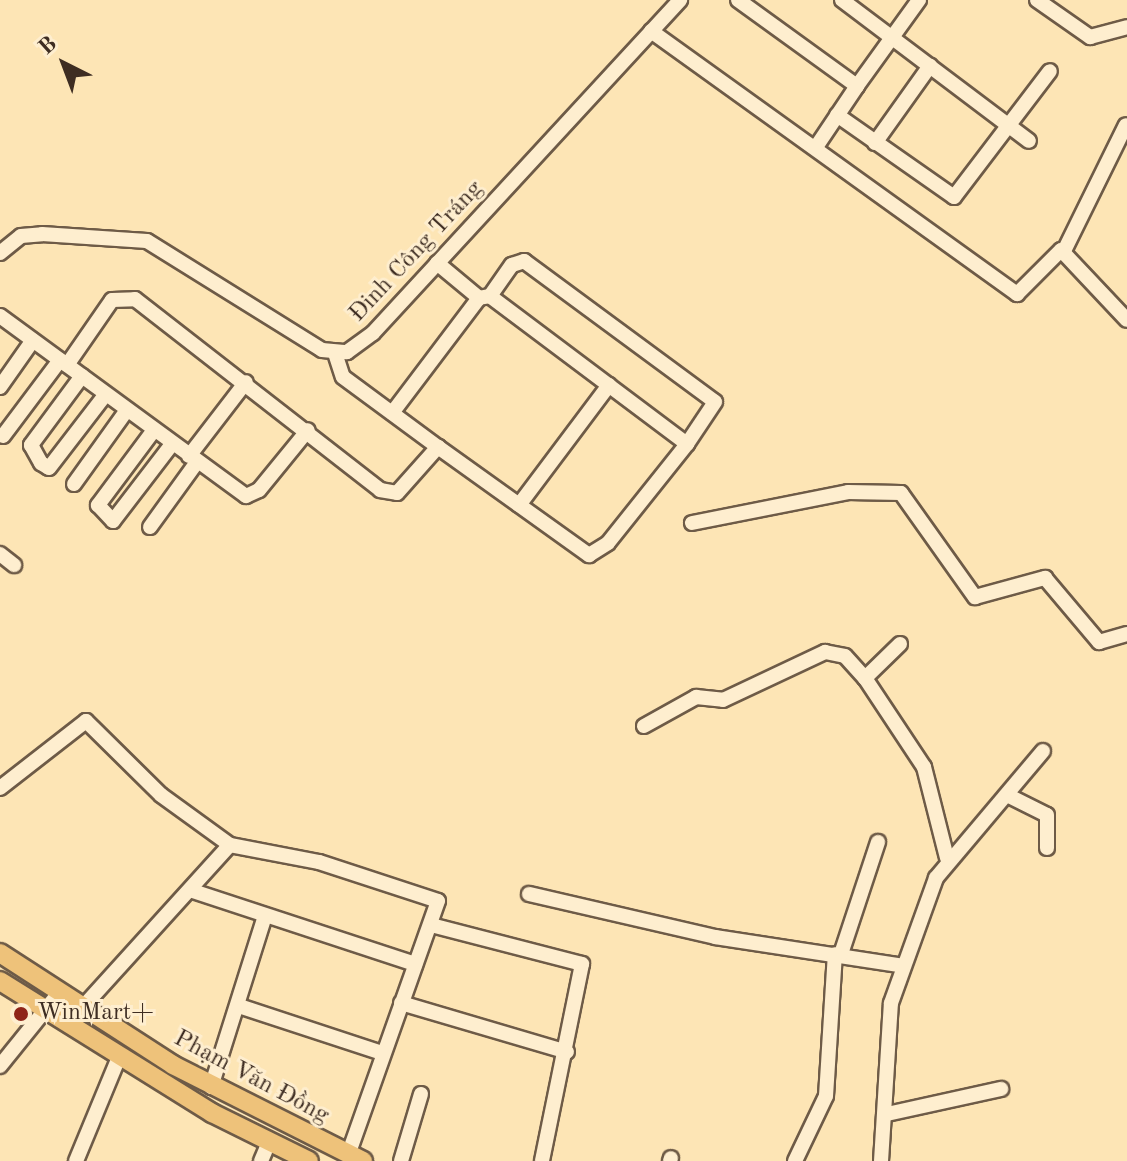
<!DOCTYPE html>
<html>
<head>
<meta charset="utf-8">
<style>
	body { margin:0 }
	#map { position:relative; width:1127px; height:1161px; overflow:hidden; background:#fde5b5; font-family:"Old Standard TT",serif }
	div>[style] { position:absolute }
	.roads { filter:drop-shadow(2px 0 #6e5b47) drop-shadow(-2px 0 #6e5b47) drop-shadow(0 2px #6e5b47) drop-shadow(0 -2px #6e5b47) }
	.minor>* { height:14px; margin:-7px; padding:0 7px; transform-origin:7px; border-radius:7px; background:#feeecf }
	.major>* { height:18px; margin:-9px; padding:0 9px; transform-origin:9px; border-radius:9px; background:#eec27a }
	.dots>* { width:22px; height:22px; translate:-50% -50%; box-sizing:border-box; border:4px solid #feeecf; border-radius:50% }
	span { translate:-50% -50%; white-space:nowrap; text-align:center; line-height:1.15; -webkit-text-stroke:6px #feeecf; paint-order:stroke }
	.street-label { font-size:24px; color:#3e2d22 }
	.poi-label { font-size:24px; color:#3e2d22 }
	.left { translate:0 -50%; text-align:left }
	.north { position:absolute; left:24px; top:24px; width:80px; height:80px; -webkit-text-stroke:6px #feeecf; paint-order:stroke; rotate:318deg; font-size:22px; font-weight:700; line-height:32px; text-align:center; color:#3e2d22 }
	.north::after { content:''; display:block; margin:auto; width:28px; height:36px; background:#3e2d22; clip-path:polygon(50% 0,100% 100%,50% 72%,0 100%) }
</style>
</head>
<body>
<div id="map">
	<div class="roads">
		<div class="minor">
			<i style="left:738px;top:0;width:147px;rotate:35.9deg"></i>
			<i style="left:857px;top:86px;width:73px;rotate:123.9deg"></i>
			<i style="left:842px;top:0;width:234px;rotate:37deg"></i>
			<i style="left:1037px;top:0;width:65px;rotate:34.9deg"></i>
			<i style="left:1090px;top:37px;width:38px;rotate:-15deg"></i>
			<i style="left:651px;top:31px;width:451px;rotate:35.7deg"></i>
			<i style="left:1017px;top:294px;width:62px;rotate:-45deg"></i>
			<i style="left:1061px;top:250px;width:96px;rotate:46.7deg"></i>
			<i style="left:857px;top:86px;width:106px;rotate:-54.2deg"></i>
			<i style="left:837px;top:115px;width:143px;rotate:35deg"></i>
			<i style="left:954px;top:197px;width:158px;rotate:-52.7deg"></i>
			<i style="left:875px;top:143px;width:95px;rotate:-54.5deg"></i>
			<i style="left:1064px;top:251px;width:140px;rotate:-63.8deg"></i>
			<i style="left:0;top:253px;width:27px;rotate:-39deg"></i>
			<i style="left:21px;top:236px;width:21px;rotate:-5deg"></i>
			<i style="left:42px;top:234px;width:105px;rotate:3.8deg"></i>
			<i style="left:147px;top:241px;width:206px;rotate:31.9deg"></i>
			<i style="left:322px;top:350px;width:25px;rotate:5deg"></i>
			<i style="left:347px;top:352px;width:32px;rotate:-36deg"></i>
			<i style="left:373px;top:333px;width:453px;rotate:-47.3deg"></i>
			<i style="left:437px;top:263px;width:55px;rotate:39.8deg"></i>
			<i style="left:490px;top:296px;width:38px;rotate:-55deg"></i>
			<i style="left:512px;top:265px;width:13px;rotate:-18deg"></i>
			<i style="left:524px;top:261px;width:237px;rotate:36.4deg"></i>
			<i style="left:715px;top:402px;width:50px;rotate:123.7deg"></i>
			<i style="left:0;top:316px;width:305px;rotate:36.2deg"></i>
			<i style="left:246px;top:496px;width:14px;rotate:-25deg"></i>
			<i style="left:259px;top:490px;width:77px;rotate:-50.8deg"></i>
			<i style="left:335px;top:353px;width:25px;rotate:72deg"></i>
			<i style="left:343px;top:377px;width:118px;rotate:36.4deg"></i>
			<i style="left:67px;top:365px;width:79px;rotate:-55.3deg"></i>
			<i style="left:112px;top:300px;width:23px;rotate:-2deg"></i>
			<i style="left:135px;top:299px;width:311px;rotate:37.9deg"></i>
			<i style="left:380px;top:490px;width:17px;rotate:10deg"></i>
			<i style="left:397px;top:493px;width:62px;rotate:-48.3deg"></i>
			<i style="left:438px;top:447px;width:186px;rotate:35.6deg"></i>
			<i style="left:589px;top:555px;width:22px;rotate:-32deg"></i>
			<i style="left:608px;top:543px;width:127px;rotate:-51.4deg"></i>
			<i style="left:687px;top:444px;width:246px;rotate:-143.1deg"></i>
			<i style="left:490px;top:296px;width:11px;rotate:170deg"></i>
			<i style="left:479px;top:298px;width:144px;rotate:127.1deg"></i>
			<i style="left:82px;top:376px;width:86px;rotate:126.5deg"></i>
			<i style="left:31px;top:445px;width:21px;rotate:61deg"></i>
			<i style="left:41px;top:463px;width:9px;rotate:32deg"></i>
			<i style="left:49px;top:468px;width:93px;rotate:-52.4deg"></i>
			<i style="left:0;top:387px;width:57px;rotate:-54.9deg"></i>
			<i style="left:154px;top:430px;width:94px;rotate:126.7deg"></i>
			<i style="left:98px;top:505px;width:22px;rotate:47deg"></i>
			<i style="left:113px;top:521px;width:97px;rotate:-52.5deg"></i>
			<i style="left:3px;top:436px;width:95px;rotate:-53.1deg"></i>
			<i style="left:189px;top:456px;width:93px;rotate:-52.4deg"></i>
			<i style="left:74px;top:484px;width:91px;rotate:-54.4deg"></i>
			<i style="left:519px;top:505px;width:150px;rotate:-53.1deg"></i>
			<i style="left:692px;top:523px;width:159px;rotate:-11.2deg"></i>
			<i style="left:848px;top:492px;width:53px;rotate:1.1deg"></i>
			<i style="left:901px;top:493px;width:128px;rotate:54.6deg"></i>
			<i style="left:975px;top:597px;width:73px;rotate:-15.2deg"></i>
			<i style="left:1045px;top:578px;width:84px;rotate:49.8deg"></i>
			<i style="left:1099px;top:642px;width:29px;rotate:-16deg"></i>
			<i style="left:150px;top:527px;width:80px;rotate:-54.1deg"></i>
			<i style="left:0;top:554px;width:18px;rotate:38deg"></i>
			<i style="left:900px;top:644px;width:49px;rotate:135.8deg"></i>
			<i style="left:865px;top:678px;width:107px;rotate:56.5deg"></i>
			<i style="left:924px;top:767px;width:94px;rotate:75.8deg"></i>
			<i style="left:644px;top:726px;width:60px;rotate:-29.1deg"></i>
			<i style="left:696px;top:697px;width:27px;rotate:6deg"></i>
			<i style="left:723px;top:700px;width:113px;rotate:-25.2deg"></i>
			<i style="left:825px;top:652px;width:20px;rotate:11deg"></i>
			<i style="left:845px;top:656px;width:30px;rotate:48deg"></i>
			<i style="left:0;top:788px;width:109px;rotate:-37.9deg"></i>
			<i style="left:86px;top:721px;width:105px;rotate:44.6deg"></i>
			<i style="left:161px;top:795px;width:85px;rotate:35.9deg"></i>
			<i style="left:230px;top:845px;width:91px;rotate:10.8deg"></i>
			<i style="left:319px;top:862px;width:125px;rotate:18.1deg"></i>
			<i style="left:438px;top:901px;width:269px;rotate:109.5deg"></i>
			<i style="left:1009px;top:796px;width:42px;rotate:26.6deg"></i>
			<i style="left:1047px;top:815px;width:33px;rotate:90deg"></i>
			<i style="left:193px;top:891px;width:234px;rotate:18.2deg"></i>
			<i style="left:529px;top:894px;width:191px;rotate:13deg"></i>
			<i style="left:715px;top:937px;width:191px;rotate:8.7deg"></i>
			<i style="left:435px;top:926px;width:152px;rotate:14.5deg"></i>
			<i style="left:582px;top:964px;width:201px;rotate:101.5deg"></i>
			<i style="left:841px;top:954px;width:118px;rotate:-71.7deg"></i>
			<i style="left:401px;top:1003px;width:173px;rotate:16.4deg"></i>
			<i style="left:239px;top:1006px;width:151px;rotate:18.2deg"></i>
			<i style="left:82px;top:1008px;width:220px;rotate:-47.8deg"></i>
			<i style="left:0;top:1066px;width:94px;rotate:-51.1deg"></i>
			<i style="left:211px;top:1087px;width:179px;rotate:-72.5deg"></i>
			<i style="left:887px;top:1114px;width:117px;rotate:-12.4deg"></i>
			<i style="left:76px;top:1161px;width:113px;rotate:-67.5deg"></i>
			<i style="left:261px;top:1161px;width:21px;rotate:-67deg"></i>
			<i style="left:401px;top:1161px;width:70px;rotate:-73.4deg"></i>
			<i style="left:670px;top:1161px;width:3px;rotate:-72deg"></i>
			<i style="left:795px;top:1161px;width:72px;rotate:-64.5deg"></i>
			<i style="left:826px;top:1096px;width:142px;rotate:-86.4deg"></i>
			<i style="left:881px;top:1161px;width:158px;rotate:-86.4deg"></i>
			<i style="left:891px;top:1003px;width:133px;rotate:-70.2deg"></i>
			<i style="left:936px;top:878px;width:166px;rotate:-49.9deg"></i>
		</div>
		<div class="major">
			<i style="left:0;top:953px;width:206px;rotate:32.9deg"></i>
			<i style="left:173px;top:1065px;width:213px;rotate:26.8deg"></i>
			<i style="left:0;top:981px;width:250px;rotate:31.9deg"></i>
			<i style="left:212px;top:1113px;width:108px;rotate:26.3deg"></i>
		</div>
	</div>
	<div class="dots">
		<i style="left:21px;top:1014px;background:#8f2418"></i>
	</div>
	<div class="street-label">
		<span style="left:417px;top:252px;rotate:-47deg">Đinh Công Tráng</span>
		<span style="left:251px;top:1078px;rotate:28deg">Phạm Văn Đồng</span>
	</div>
	<div class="poi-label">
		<span class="left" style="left:37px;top:1014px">WinMart+</span>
	</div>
	<div class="north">B</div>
</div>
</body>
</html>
